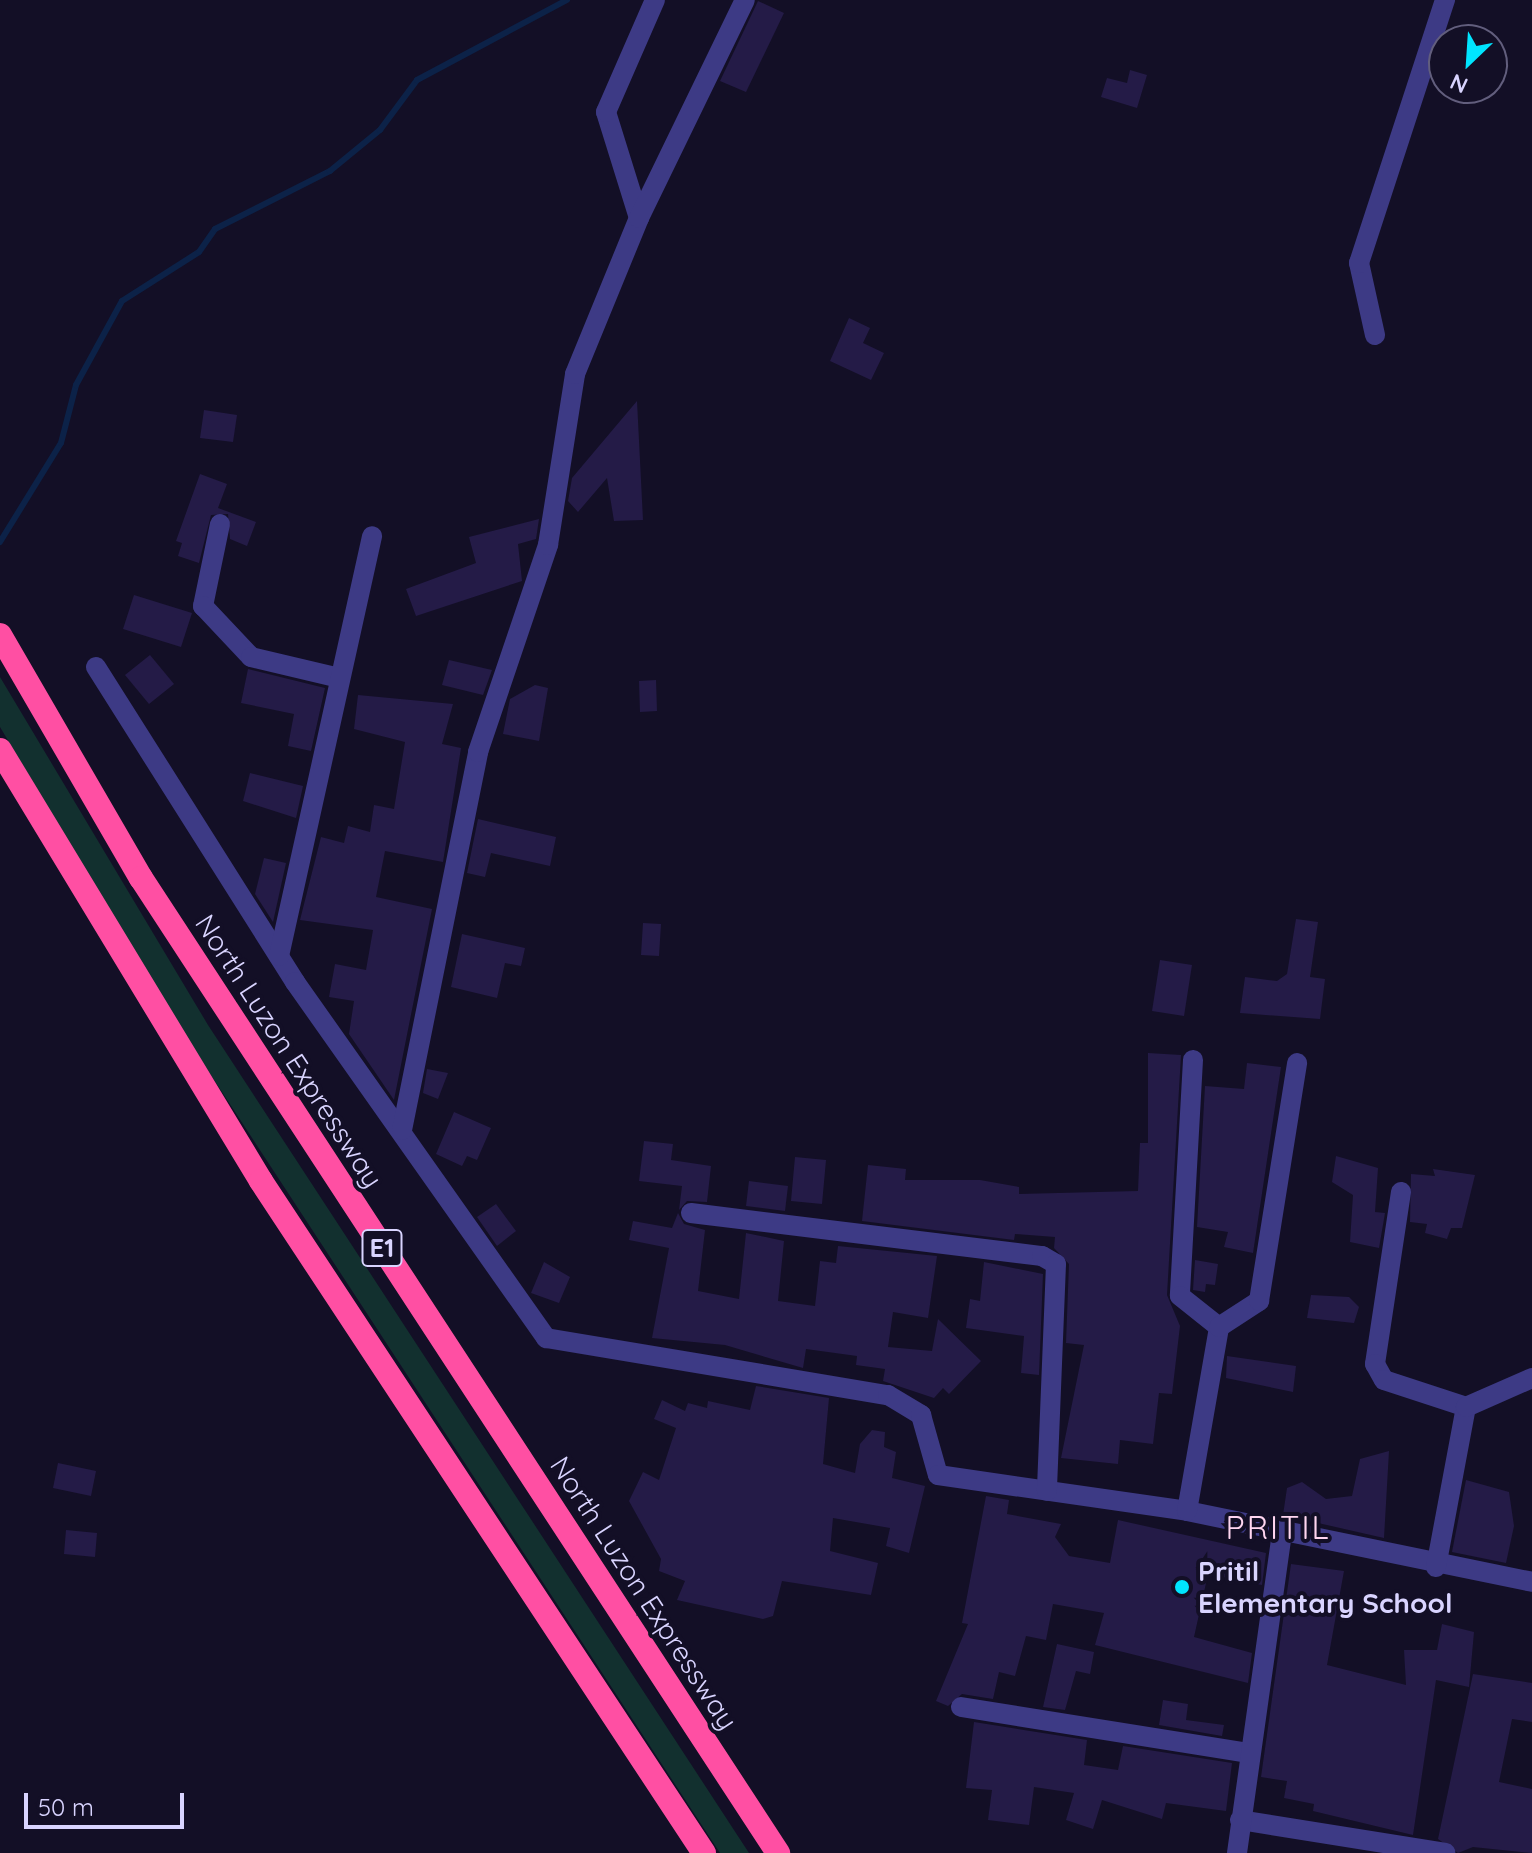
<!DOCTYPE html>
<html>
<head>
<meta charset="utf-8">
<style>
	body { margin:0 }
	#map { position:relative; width:1532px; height:1853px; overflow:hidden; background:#130f26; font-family:Quicksand,sans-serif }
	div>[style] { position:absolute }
	.green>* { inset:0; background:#12302f }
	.stream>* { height:6px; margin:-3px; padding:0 3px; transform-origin:3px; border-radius:3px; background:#0c2248 }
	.building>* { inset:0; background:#241b47 }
	.minor>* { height:20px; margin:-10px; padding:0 10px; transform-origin:10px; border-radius:10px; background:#3d3a85 }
	.motorway>* { height:24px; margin:-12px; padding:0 12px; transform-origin:12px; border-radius:12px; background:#ff4fa3 }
	.dots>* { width:22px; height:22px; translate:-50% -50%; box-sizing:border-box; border:4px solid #130f26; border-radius:50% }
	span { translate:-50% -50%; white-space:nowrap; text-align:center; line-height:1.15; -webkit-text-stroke:8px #130f26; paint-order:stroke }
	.shield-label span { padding:2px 6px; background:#130f26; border:2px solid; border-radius:6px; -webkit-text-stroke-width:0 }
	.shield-label { font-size:26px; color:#d9d4ff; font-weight:700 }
	.street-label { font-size:28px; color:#d9d4ff }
	.poi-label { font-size:28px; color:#d9d4ff; font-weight:700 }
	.left { translate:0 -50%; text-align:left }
	.quarter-label { font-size:32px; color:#ffd6f0; letter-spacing:2px }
	.north { position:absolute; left:1428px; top:24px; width:80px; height:80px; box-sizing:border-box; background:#130f26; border:2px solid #625e7d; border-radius:50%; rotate:205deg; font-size:22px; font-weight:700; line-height:32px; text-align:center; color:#d9d4ff }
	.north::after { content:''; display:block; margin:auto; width:28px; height:36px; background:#00e5ff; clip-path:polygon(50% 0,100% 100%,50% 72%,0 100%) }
	.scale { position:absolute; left:24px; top:1793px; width:160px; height:36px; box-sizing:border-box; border:4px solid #d9d4ff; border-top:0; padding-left:10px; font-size:24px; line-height:28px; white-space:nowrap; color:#d9d4ff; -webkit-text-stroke:6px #130f26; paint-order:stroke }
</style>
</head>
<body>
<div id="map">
	<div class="green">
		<i style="clip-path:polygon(0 677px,208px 1025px,749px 1853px,720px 1853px,186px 1037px,0 727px)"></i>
	</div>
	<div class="stream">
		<i style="left:0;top:542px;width:116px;rotate:-58.4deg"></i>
		<i style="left:61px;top:443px;width:60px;rotate:-75.5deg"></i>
		<i style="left:76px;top:385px;width:96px;rotate:-61.3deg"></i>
		<i style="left:122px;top:301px;width:91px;rotate:-32.5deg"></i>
		<i style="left:199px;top:252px;width:28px;rotate:-55deg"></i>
		<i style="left:215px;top:229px;width:129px;rotate:-26.8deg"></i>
		<i style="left:330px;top:171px;width:65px;rotate:-39.4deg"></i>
		<i style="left:380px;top:130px;width:62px;rotate:-53.5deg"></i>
		<i style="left:417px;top:80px;width:170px;rotate:-28.1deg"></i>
	</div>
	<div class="building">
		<i style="clip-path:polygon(758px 1px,784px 13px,746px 92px,720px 81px)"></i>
		<i style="clip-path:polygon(1130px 70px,1147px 75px,1137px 108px,1101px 97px,1107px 78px,1127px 83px)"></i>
		<i style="clip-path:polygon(849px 318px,870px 328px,863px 343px,884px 353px,871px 380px,830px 361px)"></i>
		<i style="clip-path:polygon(637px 401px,643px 520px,614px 521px,607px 478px,578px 512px,568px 501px,572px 478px)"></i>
		<i style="clip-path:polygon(204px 410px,237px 415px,233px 442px,200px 438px)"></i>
		<i style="clip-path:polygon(200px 474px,227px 484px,218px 508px,256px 522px,247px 546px,230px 539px,228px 514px,211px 515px,199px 563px,178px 556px,182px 543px,176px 541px)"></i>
		<i style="clip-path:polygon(539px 519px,536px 539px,518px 544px,522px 581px,416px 616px,406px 589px,476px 563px,469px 537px)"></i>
		<i style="clip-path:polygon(134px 595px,192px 613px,181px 647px,123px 629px)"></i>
		<i style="clip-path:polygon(150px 655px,174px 684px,149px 704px,125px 675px)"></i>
		<i style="clip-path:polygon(449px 660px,492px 670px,483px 695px,442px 685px)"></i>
		<i style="clip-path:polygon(248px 669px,325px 688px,311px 751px,288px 746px,294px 714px,241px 703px)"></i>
		<i style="clip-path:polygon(656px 680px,657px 711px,640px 712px,639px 681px)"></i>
		<i style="clip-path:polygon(535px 685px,548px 688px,539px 741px,503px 734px,510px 699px)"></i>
		<i style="clip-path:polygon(358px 695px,453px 704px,442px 744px,461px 748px,443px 862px,385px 851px,376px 897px,432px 909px,394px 1100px,349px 1034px,354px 1001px,329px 997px,335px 964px,366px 970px,373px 930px,300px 920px,321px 837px,344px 843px,348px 826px,370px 832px,374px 805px,394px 809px,405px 742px,354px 729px)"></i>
		<i style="clip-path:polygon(250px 773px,303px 786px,296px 818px,243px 801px)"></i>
		<i style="clip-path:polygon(478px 819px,556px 837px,550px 866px,491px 853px,485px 877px,467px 873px)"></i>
		<i style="clip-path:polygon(264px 858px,286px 863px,273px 922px,255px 894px)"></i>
		<i style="clip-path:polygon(1296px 919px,1318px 922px,1310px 977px,1325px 979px,1320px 1019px,1240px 1013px,1245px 977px,1277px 981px,1287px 974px)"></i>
		<i style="clip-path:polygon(643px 923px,661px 924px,659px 956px,641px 955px)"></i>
		<i style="clip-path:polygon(462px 934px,525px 948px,521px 966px,505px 963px,497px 998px,451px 987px)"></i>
		<i style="clip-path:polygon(1160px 960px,1192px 965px,1184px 1016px,1152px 1011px)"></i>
		<i style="clip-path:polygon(1148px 1053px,1181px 1055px,1167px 1295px,1180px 1326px,1172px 1394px,1159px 1393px,1153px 1444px,1120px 1440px,1118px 1464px,1061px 1458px,1084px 1345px,1066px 1343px,1069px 1264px,1054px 1248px,1055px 1237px,1015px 1234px,1014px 1240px,862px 1221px,868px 1165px,906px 1169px,905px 1180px,980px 1180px,1019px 1187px,1019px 1194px,1138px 1191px,1140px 1143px,1148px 1143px)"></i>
		<i style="clip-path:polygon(1247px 1063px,1281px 1067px,1253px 1253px,1224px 1247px,1228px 1232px,1197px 1227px,1205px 1086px,1244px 1089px)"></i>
		<i style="clip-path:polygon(427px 1069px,448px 1073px,438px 1099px,423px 1093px)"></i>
		<i style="clip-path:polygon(454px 1112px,491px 1128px,477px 1160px,467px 1156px,462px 1166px,436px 1154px)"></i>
		<i style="clip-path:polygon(644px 1141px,673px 1144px,671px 1160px,711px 1166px,707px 1202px,687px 1201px,679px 1210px,682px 1186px,639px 1181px)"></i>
		<i style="clip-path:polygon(1336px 1156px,1378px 1168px,1375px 1212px,1385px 1213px,1379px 1248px,1350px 1242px,1353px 1195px,1332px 1182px)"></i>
		<i style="clip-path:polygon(795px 1157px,826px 1160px,822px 1204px,791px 1201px)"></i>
		<i style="clip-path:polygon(1433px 1169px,1475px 1175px,1462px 1228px,1451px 1228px,1447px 1239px,1425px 1233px,1427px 1224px,1410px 1222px,1411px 1174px,1435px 1176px)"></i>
		<i style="clip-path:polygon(749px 1181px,788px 1186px,785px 1211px,746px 1206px)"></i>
		<i style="clip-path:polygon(496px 1204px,516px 1231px,497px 1246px,477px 1217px)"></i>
		<i style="clip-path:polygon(678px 1213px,684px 1224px,705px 1230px,698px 1291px,739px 1299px,746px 1233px,784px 1241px,778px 1301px,815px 1306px,820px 1261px,836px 1263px,838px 1246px,937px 1256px,928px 1318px,893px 1312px,888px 1347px,932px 1351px,938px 1319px,981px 1361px,949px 1394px,943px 1388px,934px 1398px,883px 1381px,885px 1369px,856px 1365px,857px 1356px,806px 1349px,803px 1368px,725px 1345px,652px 1338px,669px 1248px,629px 1240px,633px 1221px,672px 1228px)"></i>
		<i style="clip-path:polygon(1195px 1260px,1218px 1264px,1215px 1285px,1206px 1284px,1205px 1292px,1193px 1290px)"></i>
		<i style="clip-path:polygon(544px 1262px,570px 1277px,559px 1303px,531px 1293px)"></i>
		<i style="clip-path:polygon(984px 1262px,1043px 1274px,1039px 1375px,1021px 1373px,1024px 1336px,966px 1328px,970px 1299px,980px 1301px)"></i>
		<i style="clip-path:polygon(1311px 1295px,1349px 1297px,1359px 1307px,1354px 1323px,1307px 1318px)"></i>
		<i style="clip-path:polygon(1227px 1356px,1296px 1366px,1293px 1392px,1226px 1378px)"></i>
		<i style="clip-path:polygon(756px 1386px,829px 1398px,823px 1464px,855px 1473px,860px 1444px,872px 1430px,885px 1432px,884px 1447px,896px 1452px,892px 1478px,925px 1486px,909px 1553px,886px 1546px,890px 1528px,833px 1518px,830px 1551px,878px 1563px,871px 1595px,782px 1581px,773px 1616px,763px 1619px,677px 1600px,685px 1581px,659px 1571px,661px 1559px,629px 1501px,643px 1472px,659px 1480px,676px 1428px,654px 1419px,662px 1400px,685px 1411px,688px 1403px,707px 1408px,708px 1401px,750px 1410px)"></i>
		<i style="clip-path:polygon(1389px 1451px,1384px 1538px,1283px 1515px,1287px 1488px,1302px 1482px,1326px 1499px,1352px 1496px,1360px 1459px)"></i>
		<i style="clip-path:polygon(58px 1463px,96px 1471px,91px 1496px,53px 1488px)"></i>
		<i style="clip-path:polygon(1466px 1480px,1509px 1492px,1514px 1526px,1506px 1563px,1452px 1552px)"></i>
		<i style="clip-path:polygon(986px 1496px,1009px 1500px,1007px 1514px,1061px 1524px,1055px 1537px,1069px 1556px,1110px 1563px,1118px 1520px,1266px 1553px,1262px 1585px,1208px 1574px,1194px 1637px,1252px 1653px,1248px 1683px,1095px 1645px,1104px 1613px,1053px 1604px,1046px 1640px,1026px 1636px,1015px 1676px,999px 1672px,993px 1699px,962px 1694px,948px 1706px,936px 1701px,968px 1624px,962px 1623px)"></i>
		<i style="clip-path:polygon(66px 1530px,97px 1533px,95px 1557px,64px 1554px)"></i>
		<i style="clip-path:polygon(1291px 1564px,1344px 1571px,1327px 1665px,1406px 1685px,1404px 1650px,1437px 1650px,1442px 1624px,1474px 1632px,1469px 1687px,1436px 1680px,1413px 1835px,1313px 1811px,1314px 1804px,1284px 1798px,1287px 1781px,1261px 1777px)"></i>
		<i style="clip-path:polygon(1057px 1644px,1094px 1652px,1090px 1674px,1076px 1671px,1065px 1710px,1043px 1707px)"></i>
		<i style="clip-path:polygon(1473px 1674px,1532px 1683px,1532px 1722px,1512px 1719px,1499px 1782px,1532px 1789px,1532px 1853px,1473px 1847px,1458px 1853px,1438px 1839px)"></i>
		<i style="clip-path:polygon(1163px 1700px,1188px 1704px,1186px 1720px,1224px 1725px,1222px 1736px,1159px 1725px)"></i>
		<i style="clip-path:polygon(974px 1722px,1087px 1740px,1084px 1765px,1118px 1770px,1123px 1746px,1232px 1763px,1226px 1811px,1166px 1803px,1162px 1819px,1102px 1800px,1093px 1829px,1066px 1820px,1074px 1793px,1034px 1787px,1029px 1825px,988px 1820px,992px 1790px,966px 1788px)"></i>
	</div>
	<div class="minor">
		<i style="left:639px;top:218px;width:111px;rotate:-107.3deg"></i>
		<i style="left:606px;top:112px;width:122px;rotate:-66.4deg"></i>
		<i style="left:1375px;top:335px;width:74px;rotate:-102.5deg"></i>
		<i style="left:1359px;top:263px;width:277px;rotate:-71.9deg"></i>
		<i style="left:220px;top:524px;width:84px;rotate:101.7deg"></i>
		<i style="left:203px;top:606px;width:70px;rotate:46.7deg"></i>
		<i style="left:251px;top:657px;width:91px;rotate:13.3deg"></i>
		<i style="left:96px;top:667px;width:373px;rotate:57.7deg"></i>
		<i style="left:295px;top:982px;width:436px;rotate:54.8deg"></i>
		<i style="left:546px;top:1338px;width:347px;rotate:9.5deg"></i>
		<i style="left:888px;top:1395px;width:39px;rotate:31deg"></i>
		<i style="left:921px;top:1415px;width:62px;rotate:74.2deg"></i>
		<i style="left:938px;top:1475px;width:252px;rotate:8.2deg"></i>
		<i style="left:1187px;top:1511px;width:352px;rotate:11.6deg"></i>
		<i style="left:279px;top:956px;width:430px;rotate:-77.5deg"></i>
		<i style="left:1193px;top:1060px;width:236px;rotate:93.2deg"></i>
		<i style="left:1180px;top:1296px;width:50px;rotate:38.5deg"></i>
		<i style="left:402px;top:1130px;width:386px;rotate:-78.6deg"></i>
		<i style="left:478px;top:752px;width:219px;rotate:-71.3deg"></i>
		<i style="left:548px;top:545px;width:173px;rotate:-81deg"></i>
		<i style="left:575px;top:374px;width:169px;rotate:-67.7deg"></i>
		<i style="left:639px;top:218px;width:242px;rotate:-64.1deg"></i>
		<i style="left:1401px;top:1192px;width:174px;rotate:98.6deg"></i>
		<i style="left:1375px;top:1364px;width:18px;rotate:61deg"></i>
		<i style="left:1384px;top:1380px;width:86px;rotate:18.2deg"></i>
		<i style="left:691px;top:1213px;width:354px;rotate:7deg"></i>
		<i style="left:1042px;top:1256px;width:16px;rotate:30deg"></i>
		<i style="left:1056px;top:1264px;width:227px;rotate:92.3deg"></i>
		<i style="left:1187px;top:1511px;width:187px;rotate:-80.1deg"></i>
		<i style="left:1219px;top:1327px;width:48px;rotate:-33deg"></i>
		<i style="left:1259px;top:1301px;width:241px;rotate:-80.9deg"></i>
		<i style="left:1436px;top:1567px;width:163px;rotate:-79.4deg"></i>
		<i style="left:1466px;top:1407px;width:72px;rotate:-23.7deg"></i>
		<i style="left:961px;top:1707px;width:292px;rotate:9.1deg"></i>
		<i style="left:1240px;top:1820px;width:208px;rotate:9.1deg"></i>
		<i style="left:1237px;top:1853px;width:324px;rotate:-82deg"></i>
	</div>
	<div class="motorway">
		<i style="left:0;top:635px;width:281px;rotate:59.9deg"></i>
		<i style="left:141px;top:878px;width:1165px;rotate:56.84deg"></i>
		<i style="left:0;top:750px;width:504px;rotate:58.8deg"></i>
		<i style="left:261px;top:1181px;width:805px;rotate:56.61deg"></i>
	</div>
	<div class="dots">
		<i style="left:1182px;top:1587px;background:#00e5ff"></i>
	</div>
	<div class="shield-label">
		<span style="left:382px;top:1248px">E1</span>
	</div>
	<div class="street-label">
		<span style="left:289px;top:1051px;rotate:57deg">North Luzon Expressway</span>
		<span style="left:644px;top:1593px;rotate:57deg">North Luzon Expressway</span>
	</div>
	<div class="poi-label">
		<span class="left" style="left:1198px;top:1587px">Pritil<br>Elementary School</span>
	</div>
	<div class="quarter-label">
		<span style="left:1278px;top:1527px">PRITIL</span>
	</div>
	<div class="north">N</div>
	<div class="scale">50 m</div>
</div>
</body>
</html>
